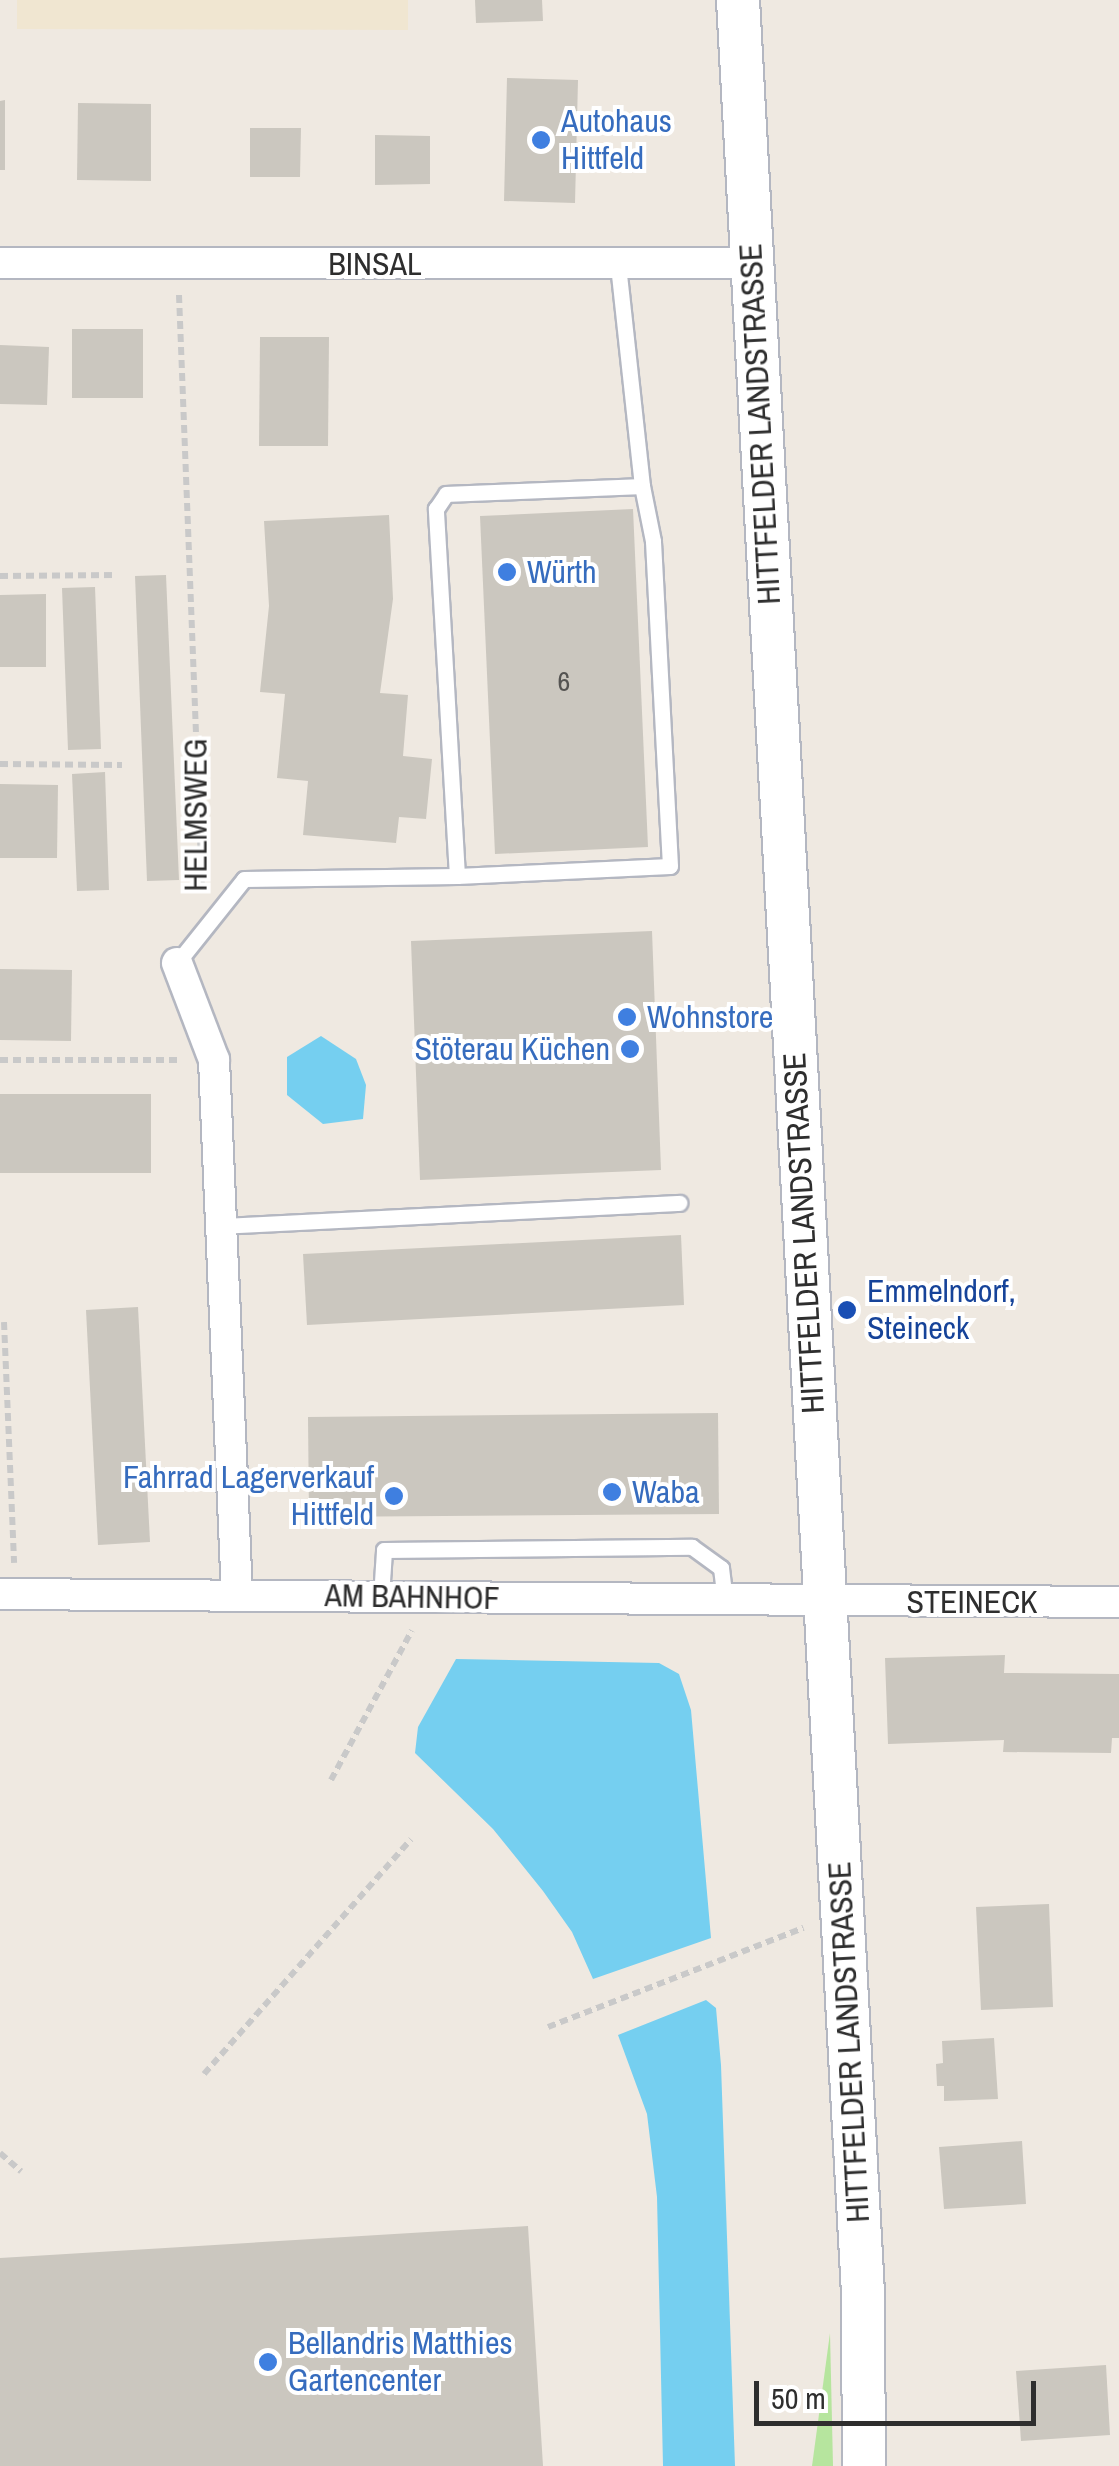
<!DOCTYPE html>
<html>
<head>
<meta charset="utf-8">
<style>
	body { margin:0 }
	#map { position:relative; width:1119px; height:2466px; overflow:hidden; background:#efe9e1; font-family:"Archivo Narrow",sans-serif }
	div>[style] { position:absolute }
	.education>* { inset:0; background:#f0e6d1 }
	.green>* { inset:0; background:#b6e59e }
	.water>* { inset:0; background:#75cff0 }
	.building>* { inset:0; background:#cbc7bf }
	.path>* { height:6px; margin-top:-3px; transform-origin:0; background:repeating-linear-gradient(90deg,#c9c9c9 0 8px,transparent 0 13px) }
	.roads { filter:drop-shadow(2px 0 #b4b7c1) drop-shadow(-2px 0 #b4b7c1) drop-shadow(0 2px #b4b7c1) drop-shadow(0 -2px #b4b7c1) }
	.service>* { height:15px; margin:-7.5px; padding:0 7.5px; transform-origin:7.5px; border-radius:7.5px; background:#fff }
	.minor>* { height:30px; margin:-15px; padding:0 15px; transform-origin:15px; border-radius:15px; background:#fff }
	.secondary>* { height:42px; margin:-21px; padding:0 21px; transform-origin:21px; border-radius:21px; background:#fff }
	.dots>* { width:28px; height:28px; translate:-50% -50%; box-sizing:border-box; border:5px solid #fff; border-radius:50% }
	span { translate:-50% -50%; white-space:nowrap; text-align:center; line-height:1.15; -webkit-text-stroke:8px #fff; paint-order:stroke }
	.number-label { font-size:28px; color:#555452 }
	.number-label span { -webkit-text-stroke-width:0 }
	.shop-label { font-size:32px; color:#366cbe }
	.left { translate:0 -50%; text-align:left }
	.right { translate:-100% -50%; text-align:right }
	.street-label { font-size:32px; color:#2e2e2e }
	.transit-label { font-size:32px; color:#164399 }
	.scale { position:absolute; left:754px; top:2381px; width:282px; height:45px; box-sizing:border-box; border:5px solid #2e2e2e; border-top:0; padding-left:12px; font-size:30px; line-height:35px; white-space:nowrap; color:#2e2e2e; -webkit-text-stroke:8px #fff; paint-order:stroke }
</style>
</head>
<body>
<div id="map">
	<div class="education">
		<i style="clip-path:polygon(17px 0,408px 0,408px 30px,17px 29px)"></i>
	</div>
	<div class="green">
		<i style="clip-path:polygon(830px 2333px,833px 2466px,812px 2466px)"></i>
	</div>
	<div class="water">
		<i style="clip-path:polygon(321px 1036px,356px 1059px,366px 1085px,363px 1119px,323px 1124px,287px 1095px,287px 1057px)"></i>
		<i style="clip-path:polygon(456px 1659px,659px 1663px,679px 1674px,691px 1710px,711px 1938px,593px 1979px,572px 1932px,543px 1891px,493px 1829px,415px 1753px,418px 1727px)"></i>
		<i style="clip-path:polygon(706px 2000px,716px 2008px,721px 2065px,735px 2466px,663px 2466px,657px 2197px,647px 2114px,618px 2035px)"></i>
	</div>
	<div class="building">
		<i style="clip-path:polygon(475px 0,542px 0,543px 21px,476px 23px)"></i>
		<i style="clip-path:polygon(507px 78px,578px 80px,575px 203px,504px 201px)"></i>
		<i style="clip-path:polygon(5px 100px,5px 170px,0 170px,0 101px)"></i>
		<i style="clip-path:polygon(78px 103px,151px 104px,151px 181px,77px 180px)"></i>
		<i style="clip-path:polygon(250px 128px,301px 128px,300px 177px,250px 177px)"></i>
		<i style="clip-path:polygon(375px 135px,430px 136px,430px 184px,375px 185px)"></i>
		<i style="clip-path:polygon(72px 329px,143px 329px,143px 398px,72px 398px)"></i>
		<i style="clip-path:polygon(260px 337px,329px 337px,328px 446px,259px 446px)"></i>
		<i style="clip-path:polygon(0 345px,49px 347px,47px 405px,0 404px)"></i>
		<i style="clip-path:polygon(633px 509px,648px 847px,495px 854px,480px 516px)"></i>
		<i style="clip-path:polygon(389px 515px,393px 599px,380px 693px,408px 695px,403px 756px,432px 759px,426px 819px,399px 817px,396px 843px,303px 835px,308px 781px,277px 778px,285px 694px,260px 692px,269px 606px,264px 521px)"></i>
		<i style="clip-path:polygon(166px 575px,179px 880px,147px 881px,135px 576px)"></i>
		<i style="clip-path:polygon(95px 587px,101px 749px,68px 750px,62px 588px)"></i>
		<i style="clip-path:polygon(46px 594px,46px 667px,0 667px,0 595px)"></i>
		<i style="clip-path:polygon(105px 772px,109px 890px,77px 891px,72px 774px)"></i>
		<i style="clip-path:polygon(0 784px,58px 785px,57px 858px,0 858px)"></i>
		<i style="clip-path:polygon(652px 931px,661px 1170px,420px 1180px,411px 941px)"></i>
		<i style="clip-path:polygon(0 969px,72px 970px,71px 1041px,0 1040px)"></i>
		<i style="clip-path:polygon(0 1094px,151px 1094px,151px 1173px,0 1173px)"></i>
		<i style="clip-path:polygon(681px 1235px,684px 1305px,307px 1325px,303px 1254px)"></i>
		<i style="clip-path:polygon(138px 1307px,150px 1542px,98px 1545px,86px 1310px)"></i>
		<i style="clip-path:polygon(718px 1413px,719px 1514px,309px 1517px,308px 1417px)"></i>
		<i style="clip-path:polygon(1005px 1655px,1004px 1673px,1119px 1674px,1119px 1738px,1112px 1738px,1111px 1753px,1003px 1752px,1004px 1740px,888px 1744px,885px 1658px)"></i>
		<i style="clip-path:polygon(1049px 1904px,1053px 2007px,981px 2010px,976px 1907px)"></i>
		<i style="clip-path:polygon(994px 2038px,998px 2099px,944px 2101px,944px 2086px,937px 2086px,936px 2064px,943px 2063px,942px 2041px)"></i>
		<i style="clip-path:polygon(1022px 2141px,1026px 2204px,944px 2209px,939px 2147px)"></i>
		<i style="clip-path:polygon(528px 2226px,543px 2466px,0 2466px,0 2258px)"></i>
		<i style="clip-path:polygon(1106px 2365px,1110px 2435px,1021px 2441px,1016px 2371px)"></i>
	</div>
	<div class="path">
		<i style="left:179px;top:295px;width:592px;rotate:87.78deg"></i>
		<i style="left:0;top:576px;width:117px;rotate:-0.5deg"></i>
		<i style="left:0;top:764px;width:122px;rotate:0.5deg"></i>
		<i style="left:0;top:1060px;width:178px"></i>
		<i style="left:4px;top:1322px;width:241px;rotate:87.6deg"></i>
		<i style="left:331px;top:1780px;width:170px;rotate:-61.6deg"></i>
		<i style="left:548px;top:2027px;width:274px;rotate:-21.2deg"></i>
		<i style="left:204px;top:2074px;width:313px;rotate:-48.6deg"></i>
		<i style="left:0;top:2153px;width:28px;rotate:41deg"></i>
	</div>
	<div class="roads">
		<div class="service">
			<i style="left:457px;top:876px;width:368px;rotate:-93.3deg"></i>
			<i style="left:436px;top:509px;width:18px;rotate:-56deg"></i>
			<i style="left:446px;top:494px;width:196px;rotate:-2.3deg"></i>
			<i style="left:177px;top:963px;width:107px;rotate:-51.4deg"></i>
			<i style="left:244px;top:879px;width:213px;rotate:-0.8deg"></i>
			<i style="left:457px;top:876px;width:213px;rotate:-2.7deg"></i>
			<i style="left:670px;top:866px;width:325px;rotate:-93deg"></i>
			<i style="left:653px;top:541px;width:56px;rotate:-101.3deg"></i>
			<i style="left:642px;top:486px;width:223px;rotate:-96.2deg"></i>
			<i style="left:221px;top:1226px;width:459px;rotate:-2.9deg"></i>
			<i style="left:381px;top:1597px;width:47px;rotate:-86.3deg"></i>
			<i style="left:384px;top:1550px;width:308px;rotate:-0.6deg"></i>
			<i style="left:692px;top:1547px;width:36px;rotate:36deg"></i>
			<i style="left:721px;top:1568px;width:32px;rotate:83deg"></i>
		</div>
		<div class="minor">
			<i style="left:0;top:263px;width:751px"></i>
			<i style="left:177px;top:963px;width:104px;rotate:69.1deg"></i>
			<i style="left:214px;top:1060px;width:536px;rotate:87.54deg"></i>
			<i style="left:0;top:1594px;width:1119px;rotate:0.41deg"></i>
		</div>
		<div class="secondary">
			<i style="left:738px;top:0;width:2299px;rotate:86.88deg"></i>
			<i style="left:863px;top:2296px;width:170px;rotate:89.7deg"></i>
		</div>
	</div>
	<div class="dots">
		<i style="left:541px;top:140px;background:#3f7fe0"></i>
		<i style="left:507px;top:572px;background:#3f7fe0"></i>
		<i style="left:627px;top:1017px;background:#3f7fe0"></i>
		<i style="left:630px;top:1049px;background:#3f7fe0"></i>
		<i style="left:847px;top:1310px;background:#1a4fb4"></i>
		<i style="left:612px;top:1492px;background:#3f7fe0"></i>
		<i style="left:394px;top:1496px;background:#3f7fe0"></i>
		<i style="left:268px;top:2362px;background:#3f7fe0"></i>
	</div>
	<div class="number-label">
		<span style="left:564px;top:681px">6</span>
	</div>
	<div class="shop-label">
		<span class="left" style="left:561px;top:140px">Autohaus<br>Hittfeld</span>
		<span class="left" style="left:527px;top:572px">Würth</span>
		<span class="left" style="left:647px;top:1017px">Wohnstore</span>
		<span class="right" style="left:610px;top:1049px">Stöterau Küchen</span>
		<span class="right" style="left:374px;top:1496px">Fahrrad Lagerverkauf<br>Hittfeld</span>
		<span class="left" style="left:632px;top:1492px">Waba</span>
		<span class="left" style="left:288px;top:2362px">Bellandris Matthies<br>Gartencenter</span>
	</div>
	<div class="street-label">
		<span style="left:375px;top:264px">BINSAL</span>
		<span style="left:760px;top:424px;rotate:-93deg">HITTFELDER LANDSTRASSE</span>
		<span style="left:196px;top:815px;rotate:-90deg">HELMSWEG</span>
		<span style="left:804px;top:1233px;rotate:-93deg">HITTFELDER LANDSTRASSE</span>
		<span style="left:412px;top:1597px;rotate:1deg">AM BAHNHOF</span>
		<span style="left:972px;top:1602px">STEINECK</span>
		<span style="left:849px;top:2042px;rotate:-93deg">HITTFELDER LANDSTRASSE</span>
	</div>
	<div class="transit-label">
		<span class="left" style="left:867px;top:1310px">Emmelndorf,<br>Steineck</span>
	</div>
	<div class="scale">50 m</div>
</div>
</body>
</html>
